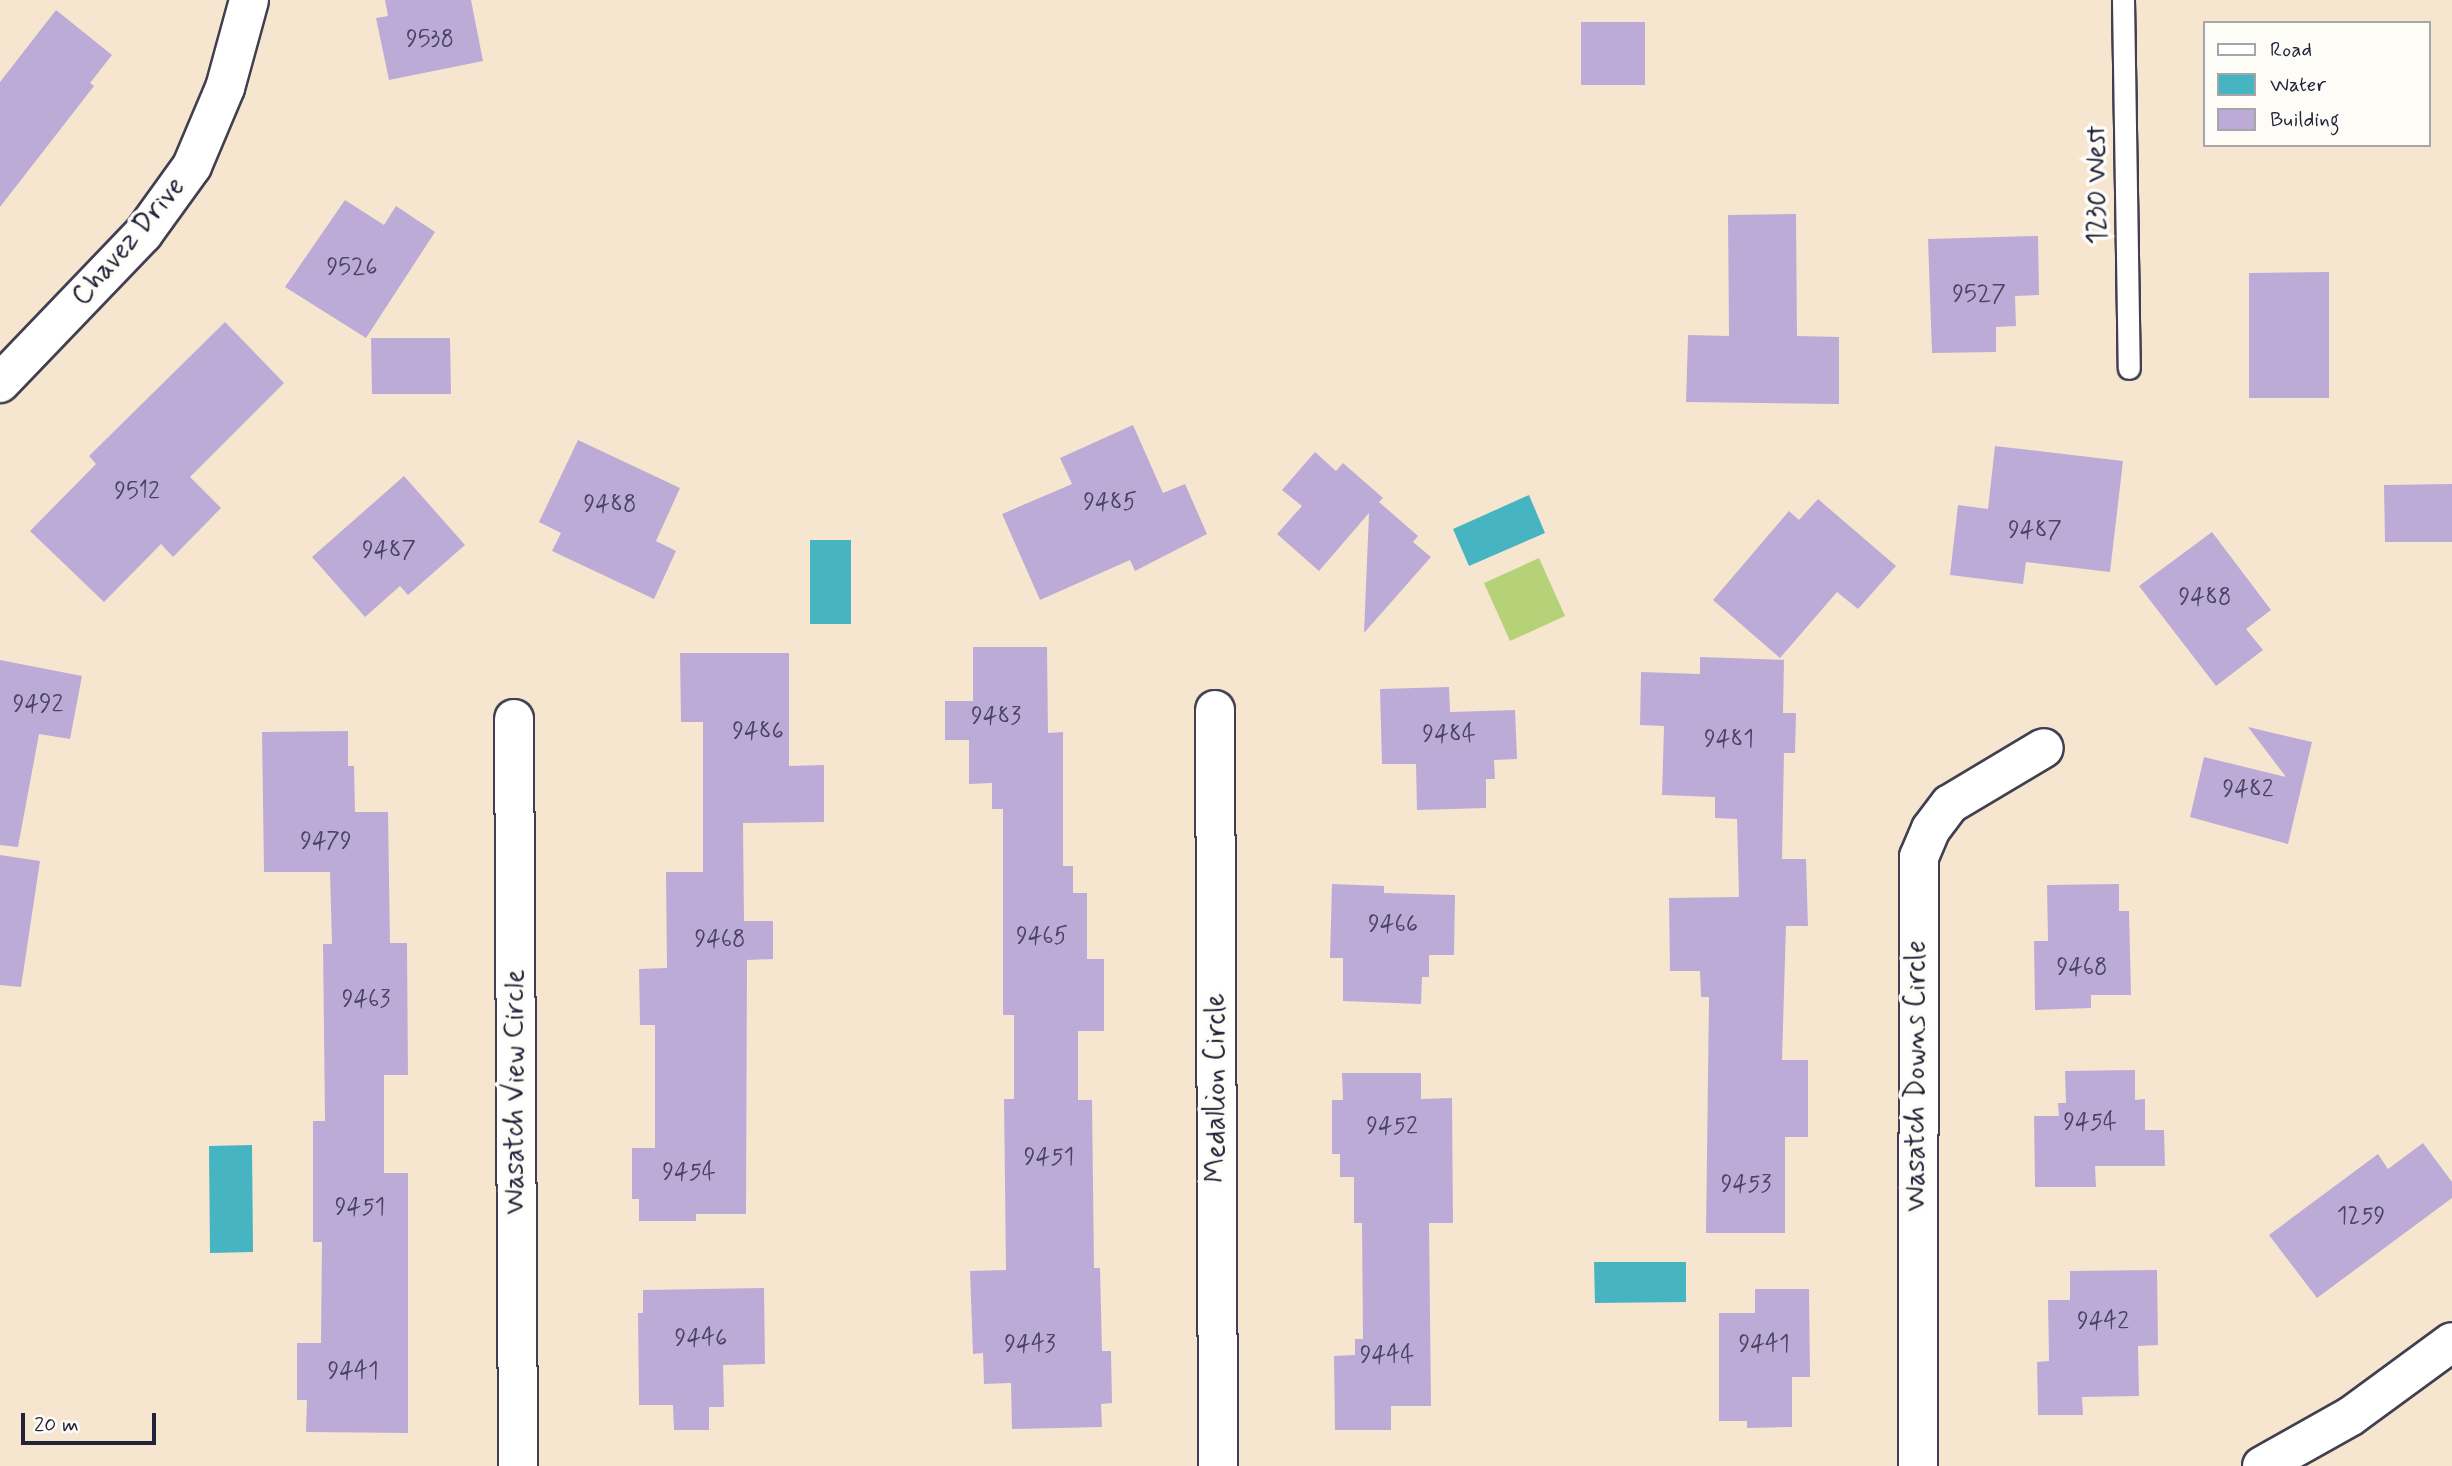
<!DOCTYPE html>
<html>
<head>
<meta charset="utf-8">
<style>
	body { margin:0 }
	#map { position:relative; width:2452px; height:1466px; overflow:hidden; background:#f6e6cf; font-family:Mynerve,sans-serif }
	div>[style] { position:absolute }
	.green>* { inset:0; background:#b6d278 }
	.water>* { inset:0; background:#46b4c1 }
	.building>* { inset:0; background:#bdabd7 }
	.roads { filter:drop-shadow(2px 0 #423f51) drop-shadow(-2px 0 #423f51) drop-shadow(0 2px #423f51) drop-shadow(0 -2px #423f51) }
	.service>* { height:21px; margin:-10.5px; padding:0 10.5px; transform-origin:10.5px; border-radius:10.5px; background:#fff }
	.minor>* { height:38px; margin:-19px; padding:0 19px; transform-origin:19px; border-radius:19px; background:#fff }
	span { translate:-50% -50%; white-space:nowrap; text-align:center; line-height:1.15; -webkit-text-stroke:7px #fdfcf7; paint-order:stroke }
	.number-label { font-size:24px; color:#494462 }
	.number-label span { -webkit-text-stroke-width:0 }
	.street-label { font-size:28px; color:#22223b }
	.legend { position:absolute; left:2203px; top:21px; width:228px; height:126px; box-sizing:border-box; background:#fdfcf7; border:2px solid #a5a5ac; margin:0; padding:9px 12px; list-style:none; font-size:21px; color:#22223b }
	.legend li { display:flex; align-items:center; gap:14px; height:35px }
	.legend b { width:35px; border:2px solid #a5a5ac }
	.scale { position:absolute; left:21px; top:1413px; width:135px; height:32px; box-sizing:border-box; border:4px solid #22223b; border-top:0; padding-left:9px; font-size:21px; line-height:24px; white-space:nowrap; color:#22223b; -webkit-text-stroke:5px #fdfcf7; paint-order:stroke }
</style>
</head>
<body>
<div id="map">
	<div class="green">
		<i style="clip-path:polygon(1539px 558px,1565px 616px,1510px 641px,1484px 583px)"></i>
	</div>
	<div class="water">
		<i style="clip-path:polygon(1529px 495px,1545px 533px,1469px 566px,1453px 529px)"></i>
		<i style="clip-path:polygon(810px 540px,851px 540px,851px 624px,810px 624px)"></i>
		<i style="clip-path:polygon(252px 1145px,253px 1252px,210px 1253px,209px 1146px)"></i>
		<i style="clip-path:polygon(1594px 1262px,1686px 1262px,1686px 1302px,1595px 1303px)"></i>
	</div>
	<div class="building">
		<i style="clip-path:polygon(385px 0,471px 0,483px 61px,389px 80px,376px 18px,388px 16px)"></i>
		<i style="clip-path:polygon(56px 10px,112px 55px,90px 83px,94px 86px,0 207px,0 82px)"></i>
		<i style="clip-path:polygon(1581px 22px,1645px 22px,1645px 85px,1581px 85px)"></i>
		<i style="clip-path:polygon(345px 200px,384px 225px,396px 206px,435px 232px,366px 338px,285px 287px)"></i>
		<i style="clip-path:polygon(1796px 214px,1797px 336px,1839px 337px,1839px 404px,1686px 402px,1688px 335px,1729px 336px,1728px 215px)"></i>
		<i style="clip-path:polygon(2038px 236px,2039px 295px,2015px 296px,2016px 326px,1996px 327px,1996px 352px,1932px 353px,1928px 239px)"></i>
		<i style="clip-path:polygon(2329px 272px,2329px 398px,2249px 398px,2249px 273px)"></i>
		<i style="clip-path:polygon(225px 322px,284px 383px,190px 477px,221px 508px,173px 557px,161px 544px,104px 602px,30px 531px,96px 464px,89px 456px)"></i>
		<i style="clip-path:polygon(371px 338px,450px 338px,451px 394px,372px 394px)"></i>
		<i style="clip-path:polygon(1133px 425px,1163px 493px,1185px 484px,1207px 534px,1135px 571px,1130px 560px,1040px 600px,1002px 514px,1072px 484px,1060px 458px)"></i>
		<i style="clip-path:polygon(578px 440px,680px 488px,656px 541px,676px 551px,654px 599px,552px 551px,561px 533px,539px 522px)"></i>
		<i style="clip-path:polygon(1995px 446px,2123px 461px,2110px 572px,2026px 562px,2023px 584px,1950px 575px,1958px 505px,1988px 509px)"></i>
		<i style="clip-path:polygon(1315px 452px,1336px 471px,1343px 463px,1383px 498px,1379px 502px,1418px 536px,1413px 542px,1431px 557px,1364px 633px,1369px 513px,1319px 571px,1277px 534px,1302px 506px,1282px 490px)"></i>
		<i style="clip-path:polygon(404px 476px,465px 545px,408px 595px,400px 586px,365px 617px,312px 557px)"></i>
		<i style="clip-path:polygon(2452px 484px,2452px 542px,2385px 542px,2384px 485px)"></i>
		<i style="clip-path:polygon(1818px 499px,1896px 566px,1858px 609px,1837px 592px,1780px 658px,1713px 600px,1789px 511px,1799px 520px)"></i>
		<i style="clip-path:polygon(2212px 532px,2271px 610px,2246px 629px,2263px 650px,2216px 686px,2139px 586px)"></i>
		<i style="clip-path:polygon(973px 647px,1047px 647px,1048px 733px,1063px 732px,1063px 866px,1073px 866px,1073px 893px,1087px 893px,1087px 959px,1104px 959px,1104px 1031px,1078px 1031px,1078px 1100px,1092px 1100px,1094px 1268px,1100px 1268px,1102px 1351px,1111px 1351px,1112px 1403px,1101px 1404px,1102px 1427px,1012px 1429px,1011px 1383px,984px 1384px,983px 1353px,973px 1354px,970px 1271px,1006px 1270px,1004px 1099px,1014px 1099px,1014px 1015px,1003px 1015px,1003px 809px,992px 809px,992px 783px,969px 784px,969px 740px,945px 740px,945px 701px,973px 701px)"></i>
		<i style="clip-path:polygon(680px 653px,789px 653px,789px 766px,824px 765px,824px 822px,743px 823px,744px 921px,773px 921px,773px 959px,747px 960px,746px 1214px,696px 1214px,696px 1221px,639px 1221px,639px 1199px,632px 1199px,632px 1148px,655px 1148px,655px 1025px,640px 1025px,639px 969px,667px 968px,666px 872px,703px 872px,703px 722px,681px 722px)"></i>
		<i style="clip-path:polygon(1700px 657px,1784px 660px,1783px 713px,1796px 713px,1795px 753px,1784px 753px,1782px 859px,1806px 859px,1808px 926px,1786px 926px,1782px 1060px,1808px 1060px,1808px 1137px,1785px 1137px,1785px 1233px,1706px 1233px,1709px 997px,1701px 997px,1700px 971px,1670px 971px,1669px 898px,1739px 897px,1737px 819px,1715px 818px,1715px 797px,1662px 795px,1664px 726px,1640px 725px,1641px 672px,1700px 674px)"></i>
		<i style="clip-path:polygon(0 660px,82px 676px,70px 739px,39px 734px,18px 847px,0 845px)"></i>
		<i style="clip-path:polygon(1449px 687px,1450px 712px,1515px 710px,1517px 759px,1494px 760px,1495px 779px,1486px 779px,1486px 808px,1417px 810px,1416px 764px,1382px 764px,1380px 689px)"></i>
		<i style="clip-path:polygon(2248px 727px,2312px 742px,2288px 844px,2190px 817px,2204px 757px,2286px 777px)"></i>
		<i style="clip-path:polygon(348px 731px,348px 766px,354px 766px,355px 812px,388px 812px,390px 943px,407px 943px,408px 1075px,384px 1075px,384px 1173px,408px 1173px,408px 1433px,306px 1432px,307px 1400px,297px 1400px,297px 1343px,321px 1343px,322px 1242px,313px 1242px,313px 1121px,325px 1121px,323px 944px,332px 944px,330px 872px,264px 872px,262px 732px)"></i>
		<i style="clip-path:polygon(0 855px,40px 861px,21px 987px,0 985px)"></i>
		<i style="clip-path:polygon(1332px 884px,1384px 886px,1384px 893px,1455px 895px,1454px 955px,1429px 955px,1429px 977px,1422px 977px,1421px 1004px,1343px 1001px,1343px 958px,1330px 958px)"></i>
		<i style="clip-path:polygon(2119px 884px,2119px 911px,2129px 911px,2131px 995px,2091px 995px,2091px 1008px,2035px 1010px,2034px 941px,2048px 941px,2047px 885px)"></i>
		<i style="clip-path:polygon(2135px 1070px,2135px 1100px,2145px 1099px,2145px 1130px,2164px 1130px,2165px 1166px,2095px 1166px,2096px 1187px,2035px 1187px,2034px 1116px,2059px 1116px,2058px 1103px,2066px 1103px,2065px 1071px)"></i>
		<i style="clip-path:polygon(1342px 1073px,1421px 1073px,1421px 1099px,1452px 1098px,1453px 1223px,1429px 1223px,1431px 1406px,1391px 1406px,1391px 1430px,1335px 1430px,1334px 1356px,1355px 1355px,1355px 1339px,1363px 1339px,1362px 1223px,1354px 1223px,1354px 1177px,1340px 1177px,1340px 1154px,1332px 1154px,1332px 1100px,1343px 1100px)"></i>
		<i style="clip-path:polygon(2423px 1143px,2452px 1182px,2452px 1198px,2317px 1298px,2269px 1235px,2378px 1154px,2388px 1169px)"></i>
		<i style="clip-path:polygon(2157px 1270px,2158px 1345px,2138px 1346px,2139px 1396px,2082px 1397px,2083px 1415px,2038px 1415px,2037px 1362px,2049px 1361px,2048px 1300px,2070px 1300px,2070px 1271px)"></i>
		<i style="clip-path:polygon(764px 1288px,765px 1364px,723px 1365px,724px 1407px,709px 1407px,709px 1430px,674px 1430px,673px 1405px,639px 1405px,638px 1313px,643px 1313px,643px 1290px)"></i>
		<i style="clip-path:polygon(1755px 1289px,1809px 1289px,1810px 1377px,1792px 1377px,1792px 1427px,1747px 1428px,1747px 1421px,1719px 1421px,1719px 1313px,1755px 1313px)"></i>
	</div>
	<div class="roads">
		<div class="service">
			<i style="left:2123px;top:0;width:368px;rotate:89.1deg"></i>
		</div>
		<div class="minor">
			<i style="left:0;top:383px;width:207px;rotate:-46.2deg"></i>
			<i style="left:143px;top:234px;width:84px;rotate:-54.2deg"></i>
			<i style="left:192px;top:166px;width:85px;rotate:-67.1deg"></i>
			<i style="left:225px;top:88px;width:91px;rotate:-74.7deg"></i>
			<i style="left:1215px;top:710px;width:756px;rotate:89.77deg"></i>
			<i style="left:514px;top:719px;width:747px;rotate:89.69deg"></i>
			<i style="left:1918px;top:1466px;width:609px;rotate:-89.91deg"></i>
			<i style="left:1919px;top:857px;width:30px;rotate:-67deg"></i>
			<i style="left:1931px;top:829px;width:31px;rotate:-53deg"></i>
			<i style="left:1950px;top:804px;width:109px;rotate:-30.8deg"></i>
			<i style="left:2262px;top:1466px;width:102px;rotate:-29.3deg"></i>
			<i style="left:2351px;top:1416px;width:125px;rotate:-36.2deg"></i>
		</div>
	</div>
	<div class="number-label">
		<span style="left:430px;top:40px">9538</span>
		<span style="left:352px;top:268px">9526</span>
		<span style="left:1979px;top:295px">9527</span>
		<span style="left:137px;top:492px">9512</span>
		<span style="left:1110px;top:503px">9485</span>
		<span style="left:610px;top:505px">9488</span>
		<span style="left:2035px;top:531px">9487</span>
		<span style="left:389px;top:551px">9487</span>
		<span style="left:2205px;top:598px">9488</span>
		<span style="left:38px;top:705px">9492</span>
		<span style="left:996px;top:717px">9483</span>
		<span style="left:758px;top:732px">9486</span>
		<span style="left:1449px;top:735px">9484</span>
		<span style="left:1729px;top:740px">9481</span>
		<span style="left:2248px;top:790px">9482</span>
		<span style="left:326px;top:842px">9479</span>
		<span style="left:1393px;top:925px">9466</span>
		<span style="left:1042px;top:937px">9465</span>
		<span style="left:720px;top:940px">9468</span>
		<span style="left:2082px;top:968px">9468</span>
		<span style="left:366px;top:1000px">9463</span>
		<span style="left:2090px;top:1123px">9454</span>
		<span style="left:1392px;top:1127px">9452</span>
		<span style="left:1049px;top:1158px">9451</span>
		<span style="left:689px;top:1173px">9454</span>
		<span style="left:1746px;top:1185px">9453</span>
		<span style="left:360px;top:1208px">9451</span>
		<span style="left:2361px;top:1217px">1259</span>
		<span style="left:2103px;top:1322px">9442</span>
		<span style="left:701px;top:1339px">9446</span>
		<span style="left:1030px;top:1345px">9443</span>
		<span style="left:1764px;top:1345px">9441</span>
		<span style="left:1387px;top:1356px">9444</span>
		<span style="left:353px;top:1372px">9441</span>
	</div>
	<div class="street-label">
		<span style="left:2098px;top:185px;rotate:-91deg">1230 West</span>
		<span style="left:129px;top:242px;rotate:-50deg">Chavez Drive</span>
		<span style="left:1917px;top:1076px;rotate:-90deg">Wasatch Downs Circle</span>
		<span style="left:1217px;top:1088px;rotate:-90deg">Medallion Circle</span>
		<span style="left:516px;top:1092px;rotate:-90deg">Wasatch View Circle</span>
	</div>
	<ul class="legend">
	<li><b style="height:9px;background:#fff"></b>Road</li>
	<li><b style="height:19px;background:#46b4c1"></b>Water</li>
	<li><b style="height:19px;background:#bdabd7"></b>Building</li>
	</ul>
	<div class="scale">20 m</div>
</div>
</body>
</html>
